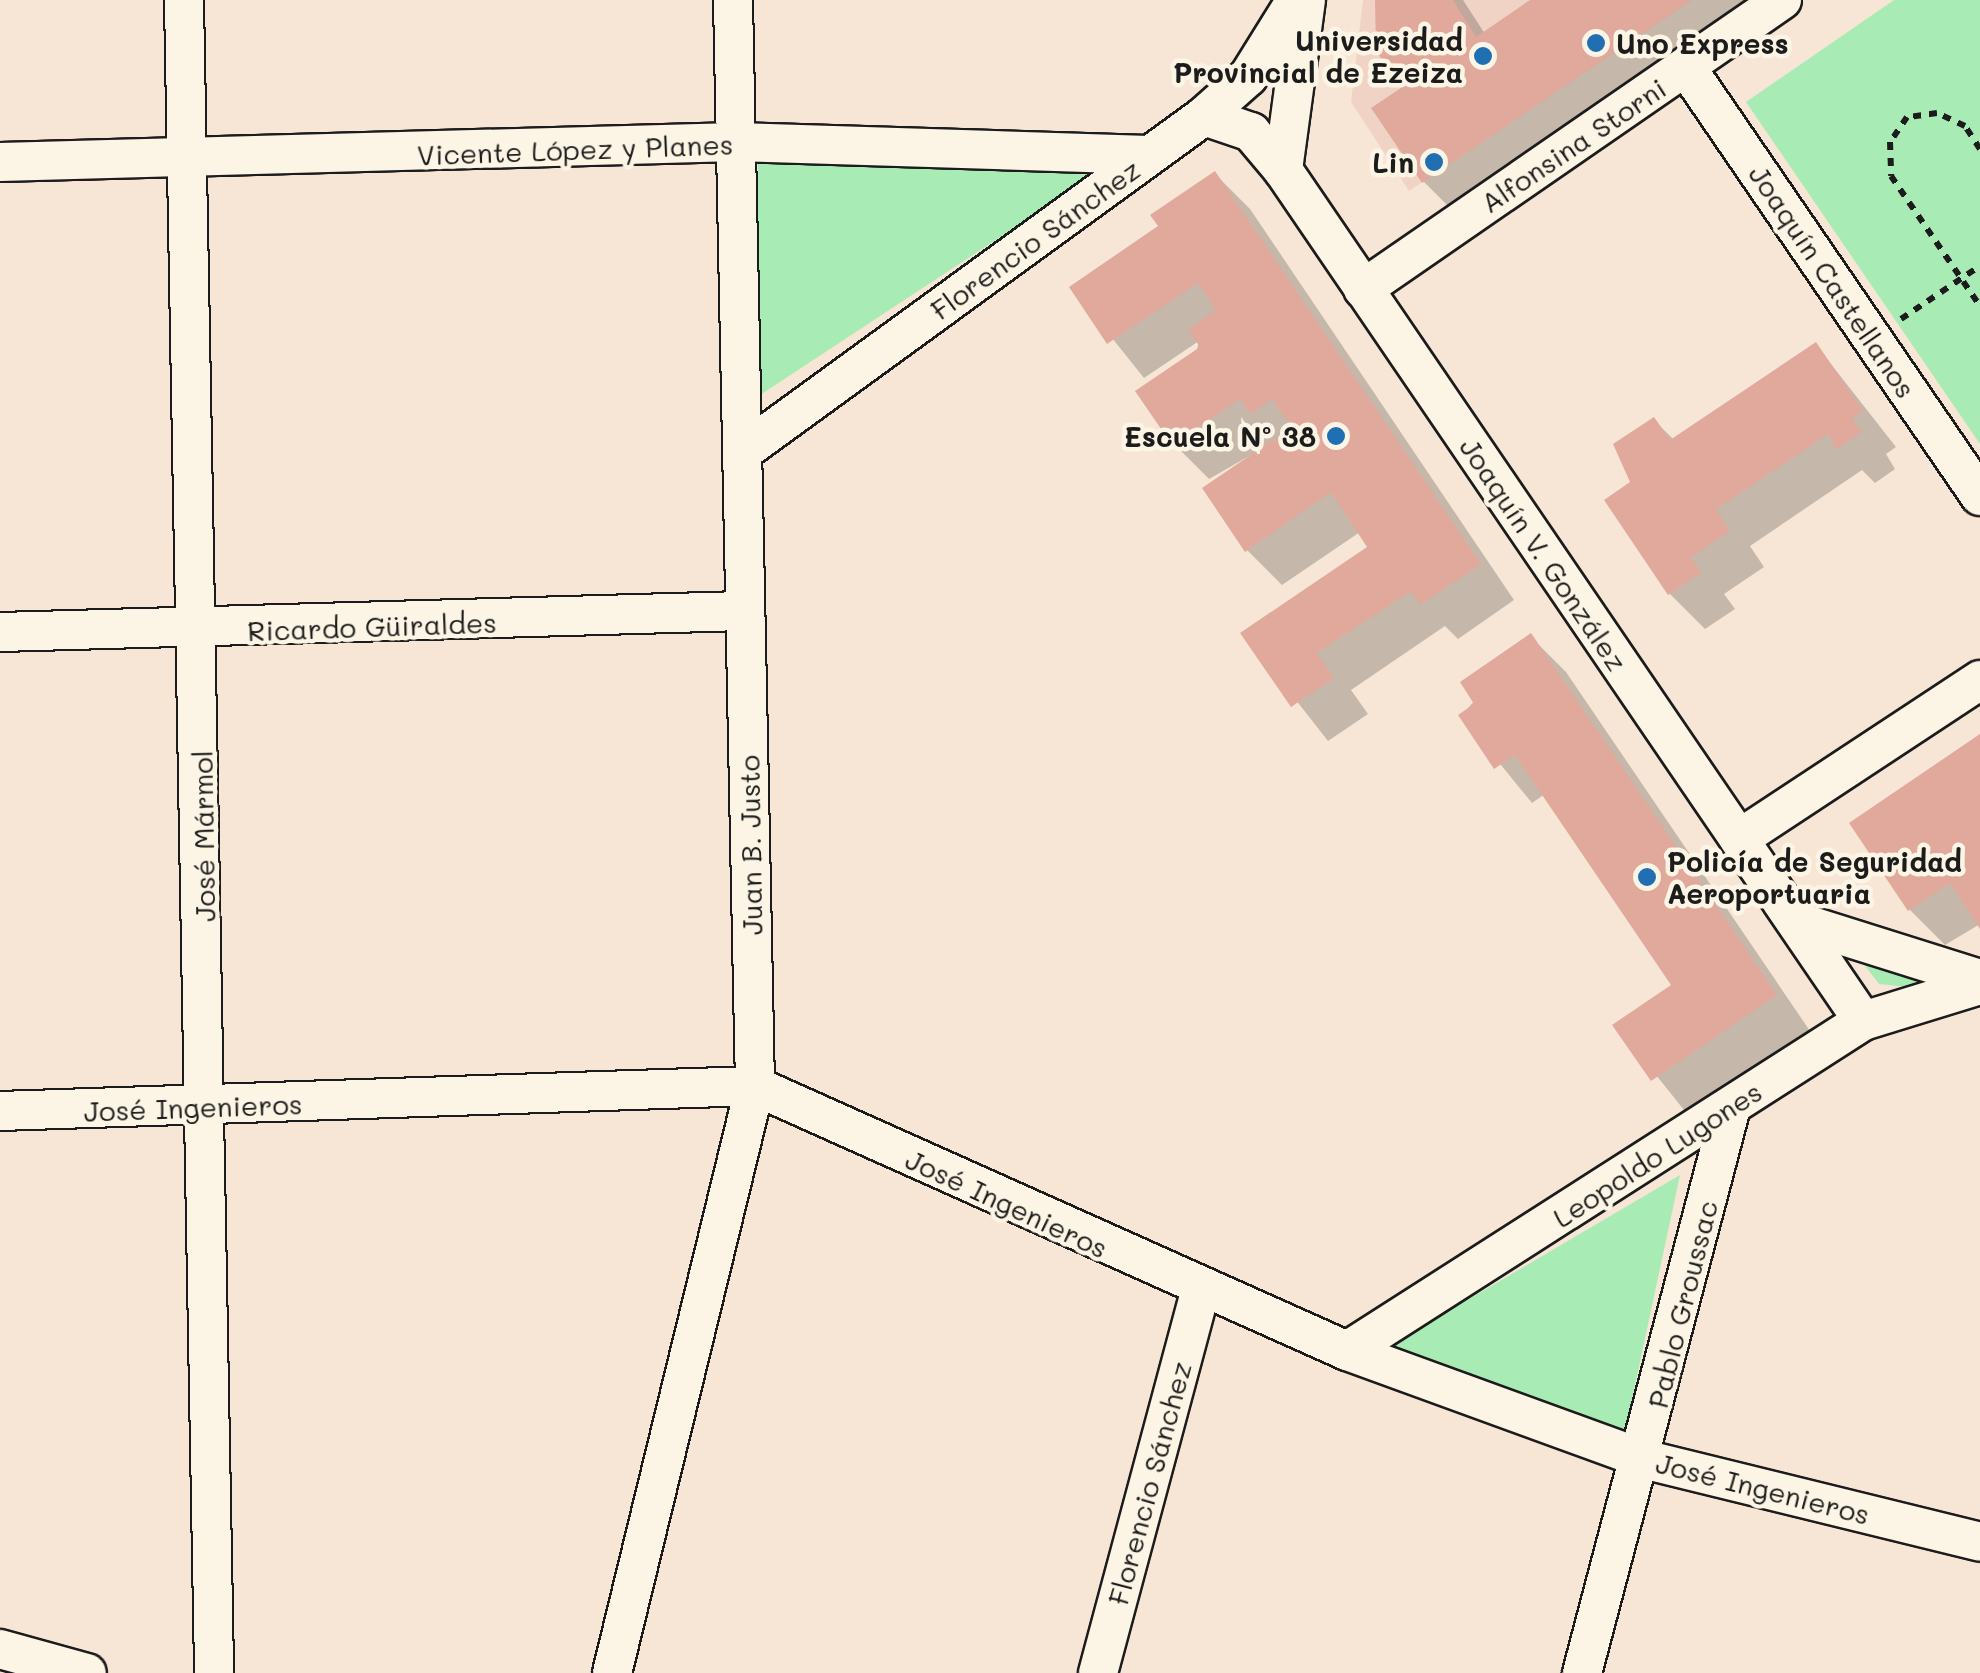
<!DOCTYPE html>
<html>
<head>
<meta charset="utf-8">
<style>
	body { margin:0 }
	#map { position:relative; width:1980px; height:1673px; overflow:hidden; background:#f7e6d6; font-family:Mali,sans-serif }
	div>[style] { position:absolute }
	.built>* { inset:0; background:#f0d3c5 }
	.green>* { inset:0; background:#a9ebb4 }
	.shadow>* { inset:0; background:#0003 }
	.building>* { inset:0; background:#e1a89c }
	.path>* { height:6px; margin-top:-3px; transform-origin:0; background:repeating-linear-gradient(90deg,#1c1c1c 0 8px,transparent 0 16px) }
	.roads { filter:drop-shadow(2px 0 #1c1c1c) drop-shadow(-2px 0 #1c1c1c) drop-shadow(0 2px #1c1c1c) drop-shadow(0 -2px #1c1c1c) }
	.street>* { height:38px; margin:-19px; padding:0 19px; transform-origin:19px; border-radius:19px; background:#fcf5e5 }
	.dots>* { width:28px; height:28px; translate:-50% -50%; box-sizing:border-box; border:5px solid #fcf5e5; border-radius:50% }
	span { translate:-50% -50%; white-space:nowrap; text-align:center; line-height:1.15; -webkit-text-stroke:9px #fcf5e5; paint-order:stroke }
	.poi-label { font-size:28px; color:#1c1c1c; font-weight:700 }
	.right { translate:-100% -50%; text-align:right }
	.left { translate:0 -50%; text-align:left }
	.street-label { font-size:28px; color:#1c1c1c }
</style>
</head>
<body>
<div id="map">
	<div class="built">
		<i style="clip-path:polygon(1363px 0,1692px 0,1409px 191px,1351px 102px)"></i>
	</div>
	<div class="green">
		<i style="clip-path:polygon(1894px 0,1980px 0,1980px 444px,1746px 102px)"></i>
		<i style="clip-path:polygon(758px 157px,1102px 170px,757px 397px)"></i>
		<i style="clip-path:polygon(1855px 953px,1922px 978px,1908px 987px,1879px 984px)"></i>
		<i style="clip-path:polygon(1680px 1175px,1625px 1432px,1391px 1345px)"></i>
	</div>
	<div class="shadow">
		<i style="clip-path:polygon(1381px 0,1463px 0,1485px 34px,1534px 0,1778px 0,1459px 217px,1424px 182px)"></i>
		<i style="clip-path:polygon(1215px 174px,1250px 209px,1514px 600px,1458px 639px,1445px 626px,1351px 690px,1368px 714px,1328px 741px,1244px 634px,1371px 548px,1360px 532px,1282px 585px,1247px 550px,1279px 439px,1209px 479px,1174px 444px,1199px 341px,1144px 378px,1072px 288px,1162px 227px)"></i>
		<i style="clip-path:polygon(1816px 345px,1896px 447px,1886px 454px,1895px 469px,1875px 483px,1862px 470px,1750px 546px,1764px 567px,1724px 594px,1735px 609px,1705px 629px,1670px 594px,1634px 483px,1654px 420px,1674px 440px)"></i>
		<i style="clip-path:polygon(1531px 637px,1566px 672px,1810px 1031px,1688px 1115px,1616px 1025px,1675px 986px,1545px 794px,1532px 803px,1461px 716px)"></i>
		<i style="clip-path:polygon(1980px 738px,1980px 924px,1945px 945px,1910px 910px)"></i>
	</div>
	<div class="building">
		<i style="clip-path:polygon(1375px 0,1453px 0,1476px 37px,1530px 0,1692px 0,1422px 183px,1371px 108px,1401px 88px,1376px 51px)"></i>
		<i style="clip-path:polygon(1215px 171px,1481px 564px,1420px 605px,1411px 591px,1317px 653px,1334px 678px,1291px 707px,1240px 633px,1367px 547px,1331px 492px,1245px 552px,1202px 488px,1292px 427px,1272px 399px,1251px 414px,1240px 399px,1172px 445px,1135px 391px,1200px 347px,1188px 330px,1216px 310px,1198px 283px,1107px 344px,1069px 287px,1158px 226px,1150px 215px)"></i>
		<i style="clip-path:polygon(1816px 342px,1863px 411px,1852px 418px,1862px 432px,1837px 449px,1828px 434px,1716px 509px,1730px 531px,1691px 557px,1701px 573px,1668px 595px,1604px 500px,1630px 482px,1613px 444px,1654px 417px,1670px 440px)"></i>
		<i style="clip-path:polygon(1531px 633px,1777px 995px,1651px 1081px,1612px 1025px,1671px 985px,1515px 755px,1494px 769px,1458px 715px,1474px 704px,1460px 682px)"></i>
		<i style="clip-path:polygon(1980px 734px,1980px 929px,1950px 883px,1908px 911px,1849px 823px)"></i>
	</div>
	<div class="path">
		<i style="left:1980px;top:149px;width:27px;rotate:-123deg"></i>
		<i style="left:1965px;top:126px;width:31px;rotate:-155deg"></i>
		<i style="left:1937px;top:113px;width:30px;rotate:172deg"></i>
		<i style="left:1907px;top:117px;width:30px;rotate:124deg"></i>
		<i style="left:1890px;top:142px;width:34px;rotate:88deg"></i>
		<i style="left:1891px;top:176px;width:158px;rotate:55.6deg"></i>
		<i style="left:1901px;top:319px;width:95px;rotate:-33.9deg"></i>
	</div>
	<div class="roads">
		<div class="street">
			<i style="left:184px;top:0;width:1673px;rotate:88.97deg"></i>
			<i style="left:1686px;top:67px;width:520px;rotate:55.58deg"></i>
			<i style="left:1204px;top:116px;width:50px;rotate:18.8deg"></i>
			<i style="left:1251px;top:132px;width:50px;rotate:49.9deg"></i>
			<i style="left:1283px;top:170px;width:1030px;rotate:55.72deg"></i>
			<i style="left:0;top:162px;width:736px;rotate:-1.56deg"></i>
			<i style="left:736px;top:142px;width:413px;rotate:1.8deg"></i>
			<i style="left:1283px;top:170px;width:172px;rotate:-82.3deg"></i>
			<i style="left:1363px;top:289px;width:509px;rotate:-34.6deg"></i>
			<i style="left:745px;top:450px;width:568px;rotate:-36.04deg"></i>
			<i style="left:1204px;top:116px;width:59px;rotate:-41.6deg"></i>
			<i style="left:1248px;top:77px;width:91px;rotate:-58.1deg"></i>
			<i style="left:0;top:632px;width:744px;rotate:-1.62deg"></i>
			<i style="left:1739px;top:839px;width:289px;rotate:-33.4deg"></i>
			<i style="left:1799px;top:922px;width:190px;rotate:17.5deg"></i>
			<i style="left:0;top:1111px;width:755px;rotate:-1.9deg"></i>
			<i style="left:755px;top:1086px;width:649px;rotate:24.11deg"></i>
			<i style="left:1347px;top:1351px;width:315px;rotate:20deg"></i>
			<i style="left:1643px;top:1459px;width:347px;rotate:13.8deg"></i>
			<i style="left:1347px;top:1351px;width:612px;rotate:-32.6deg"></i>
			<i style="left:1863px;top:1021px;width:122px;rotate:-17.1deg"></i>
			<i style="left:0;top:1649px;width:90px;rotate:15.4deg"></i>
			<i style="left:612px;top:1673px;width:604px;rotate:-76.31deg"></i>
			<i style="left:755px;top:1086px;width:1086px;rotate:-91.16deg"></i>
			<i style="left:1098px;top:1673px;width:393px;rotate:-75deg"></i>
			<i style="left:1582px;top:1673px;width:585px;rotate:-75.25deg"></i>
		</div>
	</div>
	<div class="dots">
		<i style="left:1596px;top:43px;background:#1f6fb2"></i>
		<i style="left:1483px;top:56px;background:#1f6fb2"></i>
		<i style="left:1434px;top:162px;background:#1f6fb2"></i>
		<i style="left:1336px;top:436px;background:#1f6fb2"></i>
		<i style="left:1647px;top:877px;background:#1f6fb2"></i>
	</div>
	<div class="poi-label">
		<span class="right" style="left:1463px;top:56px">Universidad<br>Provincial de Ezeiza</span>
		<span class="left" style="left:1616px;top:43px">Uno Express</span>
		<span class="right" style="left:1414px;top:162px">Lin</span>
		<span class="right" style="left:1316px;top:436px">Escuela Nº 38</span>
		<span class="left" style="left:1667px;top:877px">Policía de Seguridad<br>Aeroportuaria</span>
	</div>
	<div class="street-label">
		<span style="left:1573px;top:145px;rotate:-34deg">Alfonsina Storni</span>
		<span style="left:575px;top:149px;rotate:-2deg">Vicente López y Planes</span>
		<span style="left:1035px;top:239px;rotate:-36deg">Florencio Sánchez</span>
		<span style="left:1833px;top:281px;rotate:56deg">Joaquín Castellanos</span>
		<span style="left:1544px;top:554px;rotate:56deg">Joaquín V. González</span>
		<span style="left:372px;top:626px;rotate:-2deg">Ricardo Güiraldes</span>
		<span style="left:203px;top:836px;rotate:-91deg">José Mármol</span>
		<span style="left:750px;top:845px;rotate:-91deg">Juan B. Justo</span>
		<span style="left:193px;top:1107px;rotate:-2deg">José Ingenieros</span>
		<span style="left:1657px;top:1154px;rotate:-33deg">Leopoldo Lugones</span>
		<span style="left:1007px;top:1203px;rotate:25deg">José Ingenieros</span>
		<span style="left:1682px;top:1304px;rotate:-76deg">Pablo Groussac</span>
		<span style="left:1149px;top:1483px;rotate:-75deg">Florencio Sánchez</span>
		<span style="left:1763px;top:1488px;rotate:14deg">José Ingenieros</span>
	</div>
</div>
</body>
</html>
